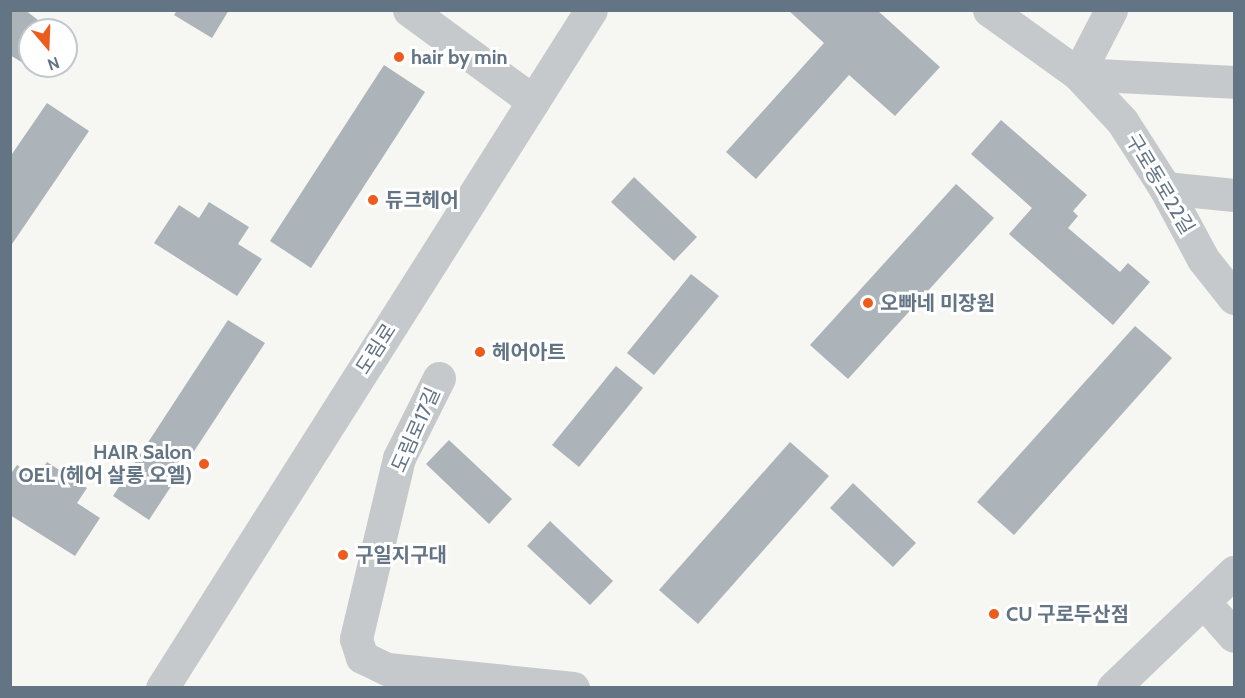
<!DOCTYPE html>
<html>
<head>
<meta charset="utf-8">
<style>
	body { margin:0 }
	#map { position:relative; width:1245px; height:698px; overflow:hidden; background:#f6f6f2; font-family:Cabin,"Noto Sans KR",sans-serif }
	div>[style] { position:absolute }
	.building>* { inset:0; background:#acb4ba }
	.minor>* { height:33px; margin:-16.5px; padding:0 16.5px; transform-origin:16.5px; border-radius:16.5px; background:#c5c9cc }
	.dots>* { width:16px; height:16px; translate:-50% -50%; box-sizing:border-box; border:3px solid #fff; border-radius:50% }
	span { translate:-50% -50%; white-space:nowrap; text-align:center; line-height:1.15; -webkit-text-stroke:6px #fff; paint-order:stroke }
	.poi-label { font-size:20px; color:#637485; font-weight:700 }
	.left { translate:0 -50%; text-align:left }
	.right { translate:-100% -50%; text-align:right }
	.street-label { font-size:20px; color:#637485 }
	.frame { position:absolute; inset:0; border:12px solid #637485; pointer-events:none }
	.north { position:absolute; left:18px; top:18px; width:60px; height:60px; box-sizing:border-box; background:#fff; border:2px solid #c1c7ce; border-radius:50%; rotate:161deg; font-size:16px; font-weight:700; line-height:24px; text-align:center; color:#637485 }
	.north::after { content:''; display:block; margin:auto; width:21px; height:27px; background:#ed5c1c; clip-path:polygon(50% 0,100% 100%,50% 72%,0 100%) }
</style>
</head>
<body>
<div id="map">
	<div class="building">
		<i style="clip-path:polygon(10px 10px,25px 10px,47px 27px,30px 30px,30px 53px,23px 63px,10px 55px)"></i>
		<i style="clip-path:polygon(177px 10px,229px 10px,212px 38px,174px 15px)"></i>
		<i style="clip-path:polygon(788px 10px,877px 10px,940px 67px,895px 116px,849px 75px,756px 179px,726px 152px,824px 43px)"></i>
		<i style="clip-path:polygon(384px 65px,425px 92px,311px 268px,270px 241px)"></i>
		<i style="clip-path:polygon(47px 103px,89px 131px,10px 247px,10px 157px)"></i>
		<i style="clip-path:polygon(1001px 120px,1087px 195px,1073px 211px,1078px 216px,1068px 228px,1120px 272px,1128px 263px,1150px 282px,1113px 325px,1009px 234px,1032px 208px,971px 154px)"></i>
		<i style="clip-path:polygon(634px 177px,697px 237px,674px 261px,611px 202px)"></i>
		<i style="clip-path:polygon(956px 184px,994px 218px,848px 379px,810px 345px)"></i>
		<i style="clip-path:polygon(209px 202px,249px 227px,238px 244px,262px 259px,237px 296px,154px 243px,179px 205px,199px 218px)"></i>
		<i style="clip-path:polygon(691px 274px,719px 296px,654px 375px,627px 353px)"></i>
		<i style="clip-path:polygon(228px 320px,265px 343px,149px 520px,113px 496px)"></i>
		<i style="clip-path:polygon(1135px 326px,1172px 358px,1014px 535px,977px 502px)"></i>
		<i style="clip-path:polygon(616px 366px,643px 388px,579px 467px,552px 445px)"></i>
		<i style="clip-path:polygon(449px 440px,512px 499px,489px 524px,426px 464px)"></i>
		<i style="clip-path:polygon(790px 442px,829px 476px,698px 624px,659px 590px)"></i>
		<i style="clip-path:polygon(47px 462px,87px 488px,77px 503px,100px 518px,75px 556px,10px 515px,10px 475px,17px 465px,37px 478px)"></i>
		<i style="clip-path:polygon(853px 483px,916px 543px,893px 567px,830px 508px)"></i>
		<i style="clip-path:polygon(550px 521px,613px 581px,590px 605px,527px 546px)"></i>
	</div>
	<div class="minor">
		<i style="left:409px;top:10px;width:154px;rotate:36.3deg"></i>
		<i style="left:989px;top:10px;width:110px;rotate:35.7deg"></i>
		<i style="left:1078px;top:74px;width:156px;rotate:2.9deg"></i>
		<i style="left:1111px;top:10px;width:72px;rotate:117.3deg"></i>
		<i style="left:1078px;top:74px;width:64px;rotate:46.9deg"></i>
		<i style="left:1122px;top:121px;width:80px;rotate:57.3deg"></i>
		<i style="left:1165px;top:188px;width:81px;rotate:61.8deg"></i>
		<i style="left:1203px;top:259px;width:50px;rotate:51.5deg"></i>
		<i style="left:1165px;top:188px;width:69px;rotate:5.8deg"></i>
		<i style="left:439px;top:378px;width:89px;rotate:116.6deg"></i>
		<i style="left:399px;top:458px;width:186px;rotate:103.4deg"></i>
		<i style="left:356px;top:639px;width:19px;rotate:72deg"></i>
		<i style="left:362px;top:657px;width:28px;rotate:26deg"></i>
		<i style="left:387px;top:669px;width:187px;rotate:5.8deg"></i>
		<i style="left:1204px;top:602px;width:45px;rotate:48.6deg"></i>
		<i style="left:162px;top:688px;width:802px;rotate:-57.68deg"></i>
		<i style="left:1113px;top:688px;width:168px;rotate:-43.8deg"></i>
	</div>
	<div class="dots">
		<i style="left:399px;top:57px;background:#ed5c1c"></i>
		<i style="left:373px;top:200px;background:#ed5c1c"></i>
		<i style="left:868px;top:303px;background:#ed5c1c"></i>
		<i style="left:480px;top:352px;background:#ed5c1c"></i>
		<i style="left:204px;top:464px;background:#ed5c1c"></i>
		<i style="left:343px;top:555px;background:#ed5c1c"></i>
		<i style="left:994px;top:614px;background:#ed5c1c"></i>
	</div>
	<div class="poi-label">
		<span class="left" style="left:411px;top:57px">hair by min</span>
		<span class="left" style="left:385px;top:200px">듀크헤어</span>
		<span class="left" style="left:880px;top:303px">오빠네 미장원</span>
		<span class="left" style="left:492px;top:352px">헤어아트</span>
		<span class="right" style="left:192px;top:464px">HAIR Salon<br>OEL (헤어 살롱 오엘)</span>
		<span class="left" style="left:355px;top:555px">구일지구대</span>
		<span class="left" style="left:1006px;top:614px">CU 구로두산점</span>
	</div>
	<div class="street-label">
		<span style="left:1160px;top:184px;rotate:59deg">구로동로22길</span>
		<span style="left:376px;top:349px;rotate:-57deg">도림로</span>
		<span style="left:416px;top:430px;rotate:-66deg">도림로17길</span>
	</div>
	<div class="frame"></div>
	<div class="north">N</div>
</div>
</body>
</html>
